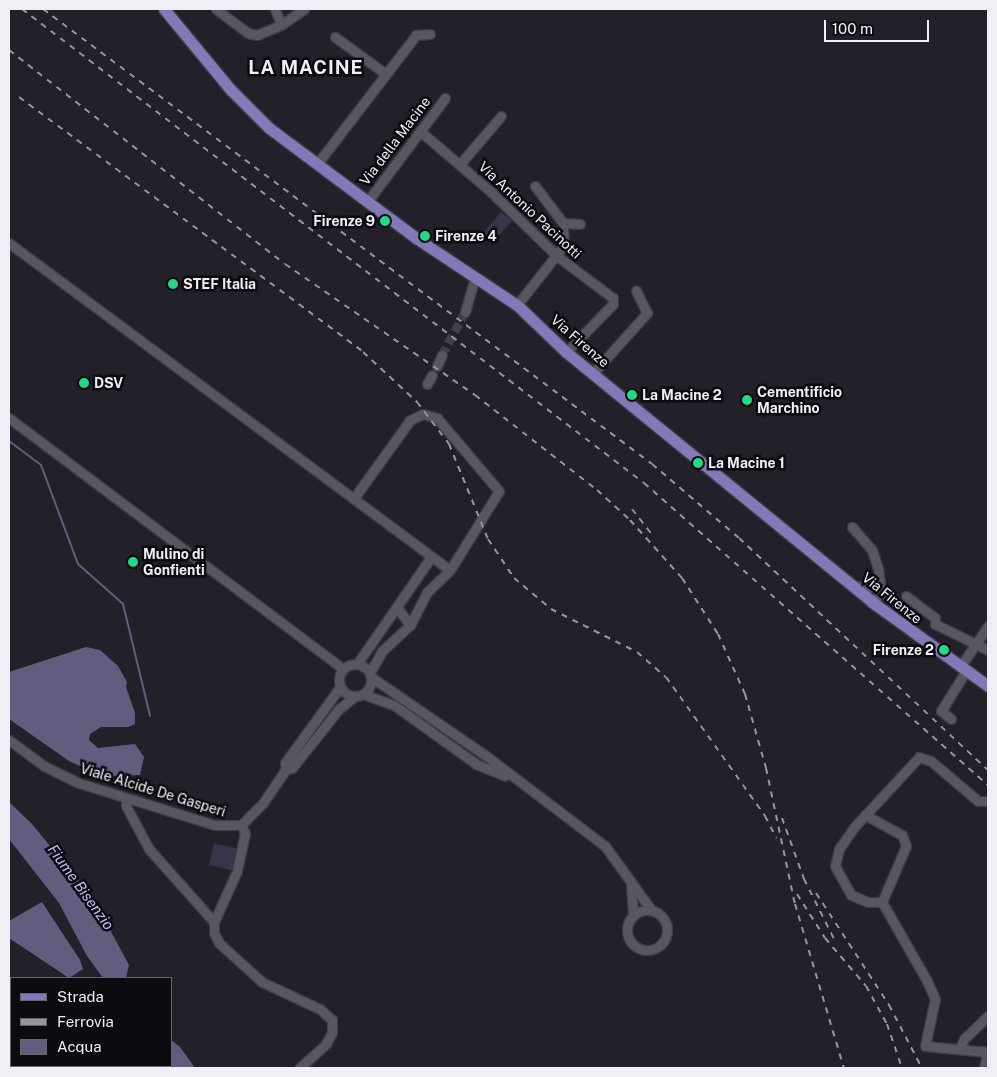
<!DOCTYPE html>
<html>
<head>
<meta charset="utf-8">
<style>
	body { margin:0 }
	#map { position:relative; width:997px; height:1077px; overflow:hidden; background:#22212a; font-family:"Public Sans",sans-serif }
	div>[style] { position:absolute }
	.green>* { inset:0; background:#38354a }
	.water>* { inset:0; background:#615d7f }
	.stream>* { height:2px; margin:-1px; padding:0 1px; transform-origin:1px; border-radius:1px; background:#615d7f }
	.minor-tunnel>* { height:9px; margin-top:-4.5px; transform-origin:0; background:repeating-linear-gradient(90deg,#414049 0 9px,transparent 0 13.5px) }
	.roads { filter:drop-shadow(1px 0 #3e3c45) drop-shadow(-1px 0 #3e3c45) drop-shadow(0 1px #3e3c45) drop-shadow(0 -1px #3e3c45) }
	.minor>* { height:9px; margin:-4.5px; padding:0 4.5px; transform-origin:4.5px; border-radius:4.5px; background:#575661 }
	.minor>.ring { margin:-4.5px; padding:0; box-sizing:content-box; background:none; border:9px solid #575661; border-radius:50% }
	.major>* { height:11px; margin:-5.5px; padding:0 5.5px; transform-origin:5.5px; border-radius:5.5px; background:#8379b9 }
	.rail>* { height:2px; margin-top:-1px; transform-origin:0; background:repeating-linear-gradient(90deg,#97969e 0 6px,transparent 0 12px) }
	.dots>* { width:14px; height:14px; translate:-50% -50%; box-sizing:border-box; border:2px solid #0c0b0f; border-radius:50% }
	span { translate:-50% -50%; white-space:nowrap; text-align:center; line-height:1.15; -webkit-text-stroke:5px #0c0b0f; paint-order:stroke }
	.street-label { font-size:14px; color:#f0eff6 }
	.poi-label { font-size:14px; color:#f0eff6; font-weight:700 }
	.right { translate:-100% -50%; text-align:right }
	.left { translate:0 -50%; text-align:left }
	.water-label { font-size:15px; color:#c0b9f5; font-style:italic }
	.district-label { font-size:19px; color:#f0eff6; font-weight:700; letter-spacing:1px }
	.frame { position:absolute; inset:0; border:10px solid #f0eff6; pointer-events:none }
	.legend { position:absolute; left:10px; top:977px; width:162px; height:90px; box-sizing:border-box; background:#0c0b0f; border:1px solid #67666b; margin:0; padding:6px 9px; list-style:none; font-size:15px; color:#f0eff6 }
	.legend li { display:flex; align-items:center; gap:10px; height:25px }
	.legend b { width:25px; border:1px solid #67666b }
	.scale { position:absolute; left:824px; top:20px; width:105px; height:22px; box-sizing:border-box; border:2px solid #f0eff6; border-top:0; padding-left:6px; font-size:15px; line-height:18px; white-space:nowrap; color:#f0eff6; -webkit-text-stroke:4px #0c0b0f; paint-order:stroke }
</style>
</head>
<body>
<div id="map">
	<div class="green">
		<i style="clip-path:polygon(501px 212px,512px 221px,493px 242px,483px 233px)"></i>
		<i style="clip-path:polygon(214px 843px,239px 849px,234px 871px,209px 865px)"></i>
	</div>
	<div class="water">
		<i style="clip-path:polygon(86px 647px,100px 650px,118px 666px,127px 682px,126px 687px,135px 713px,135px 724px,128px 727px,101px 727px,90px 734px,89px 740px,98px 748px,135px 744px,144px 757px,140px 775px,111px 776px,93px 772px,69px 761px,9px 719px,9px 672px)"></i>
		<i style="clip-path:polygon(9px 802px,32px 824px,94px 900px,129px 965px,126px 978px,103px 978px,87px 956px,59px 903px,9px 839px)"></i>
		<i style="clip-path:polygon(42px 902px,80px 960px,83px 969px,69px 978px,9px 938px,9px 921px)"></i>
		<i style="clip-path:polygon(171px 1040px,180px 1047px,195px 1068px,174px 1068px,171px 1065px)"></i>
	</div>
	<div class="stream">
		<i style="left:9px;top:441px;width:40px;rotate:37deg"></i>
		<i style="left:41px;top:465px;width:106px;rotate:69.5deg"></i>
		<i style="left:78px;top:564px;width:60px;rotate:41.6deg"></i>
		<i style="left:123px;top:604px;width:115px;rotate:76.4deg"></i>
	</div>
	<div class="minor-tunnel">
		<i style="left:442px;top:355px;width:49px;rotate:-61.9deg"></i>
	</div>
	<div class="roads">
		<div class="minor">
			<i style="left:216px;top:9px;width:40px;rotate:37deg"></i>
			<i style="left:248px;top:33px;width:9px;rotate:13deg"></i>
			<i style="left:257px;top:35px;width:26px;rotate:-23deg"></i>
			<i style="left:281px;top:25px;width:28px;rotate:-35deg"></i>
			<i style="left:275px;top:9px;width:17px;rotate:69deg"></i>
			<i style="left:335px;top:37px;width:63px;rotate:36deg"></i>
			<i style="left:420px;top:131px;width:92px;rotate:40.6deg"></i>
			<i style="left:490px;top:191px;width:93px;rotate:44.1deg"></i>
			<i style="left:557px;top:256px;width:70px;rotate:36.9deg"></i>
			<i style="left:613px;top:298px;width:6px;rotate:90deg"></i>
			<i style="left:613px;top:304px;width:67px;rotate:134.4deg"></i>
			<i style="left:317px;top:164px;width:163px;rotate:-52.5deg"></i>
			<i style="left:416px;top:35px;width:14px;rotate:-4deg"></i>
			<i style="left:460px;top:164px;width:63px;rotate:-49.5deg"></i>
			<i style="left:535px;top:186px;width:46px;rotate:52.9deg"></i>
			<i style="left:367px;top:202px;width:130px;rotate:-53.1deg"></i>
			<i style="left:9px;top:243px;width:549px;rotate:36.56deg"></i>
			<i style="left:450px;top:570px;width:32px;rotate:136deg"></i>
			<i style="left:427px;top:592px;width:37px;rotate:117deg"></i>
			<i style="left:410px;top:625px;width:38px;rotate:137deg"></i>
			<i style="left:382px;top:651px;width:25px;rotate:119deg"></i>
			<i style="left:517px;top:305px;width:76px;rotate:-51.9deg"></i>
			<i style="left:564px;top:245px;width:22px;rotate:-93deg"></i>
			<i style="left:563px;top:223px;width:17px;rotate:3deg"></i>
			<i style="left:465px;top:312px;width:36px;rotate:-74deg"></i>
			<i style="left:437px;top:366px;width:12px;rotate:-66deg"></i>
			<i style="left:593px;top:373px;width:81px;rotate:-48deg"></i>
			<i style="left:647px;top:313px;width:25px;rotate:-116deg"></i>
			<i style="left:427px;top:384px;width:10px;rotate:-61deg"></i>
			<i style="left:9px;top:418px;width:418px;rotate:36.9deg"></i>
			<i style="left:354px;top:498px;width:96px;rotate:-54.3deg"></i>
			<i style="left:410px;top:420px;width:14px;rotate:-25deg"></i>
			<i style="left:423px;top:414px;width:15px;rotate:16deg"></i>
			<i style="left:437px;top:418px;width:96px;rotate:49.7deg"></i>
			<i style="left:499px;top:491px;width:93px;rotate:121.8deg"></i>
			<i style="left:852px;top:527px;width:30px;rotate:49deg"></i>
			<i style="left:872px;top:550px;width:19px;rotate:72deg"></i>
			<i style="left:878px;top:568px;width:25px;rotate:83deg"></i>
			<i style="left:881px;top:593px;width:13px;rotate:135deg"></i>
			<i style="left:855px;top:586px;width:14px;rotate:8deg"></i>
			<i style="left:869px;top:588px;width:9px;rotate:-27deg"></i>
			<i style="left:877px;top:584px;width:8px;rotate:-83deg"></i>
			<i style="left:906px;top:596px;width:36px;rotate:37deg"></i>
			<i style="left:935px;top:618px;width:6px;rotate:90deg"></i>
			<i style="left:935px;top:624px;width:59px;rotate:26.1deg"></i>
			<i style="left:398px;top:609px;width:20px;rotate:53deg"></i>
			<i class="ring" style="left:339px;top:664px;width:23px;height:23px"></i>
			<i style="left:357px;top:664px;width:130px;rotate:-55.3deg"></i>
			<i style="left:960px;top:667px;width:50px;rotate:-55.7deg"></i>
			<i style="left:371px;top:677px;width:138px;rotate:34.4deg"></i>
			<i style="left:485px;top:755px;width:151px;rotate:37.2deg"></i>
			<i style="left:605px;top:846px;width:80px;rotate:54.1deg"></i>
			<i style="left:363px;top:694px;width:33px;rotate:20deg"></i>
			<i style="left:394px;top:705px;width:101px;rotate:35.7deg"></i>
			<i style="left:476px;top:764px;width:31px;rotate:22deg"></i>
			<i style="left:951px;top:719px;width:13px;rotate:-141deg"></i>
			<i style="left:941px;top:711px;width:47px;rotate:-58deg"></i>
			<i style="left:9px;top:740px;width:44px;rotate:36.6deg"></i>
			<i style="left:44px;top:766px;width:39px;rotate:26deg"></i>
			<i style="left:79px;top:783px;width:142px;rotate:17.2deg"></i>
			<i style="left:215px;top:825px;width:26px"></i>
			<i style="left:241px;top:825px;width:31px;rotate:-45deg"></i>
			<i style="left:263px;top:803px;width:41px;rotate:-55.9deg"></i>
			<i style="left:286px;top:769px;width:6px;rotate:-99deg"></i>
			<i style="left:285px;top:763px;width:94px;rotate:-54.1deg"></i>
			<i style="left:286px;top:769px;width:6px;rotate:-9deg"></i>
			<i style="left:292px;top:768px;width:75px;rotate:-51.5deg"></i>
			<i style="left:339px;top:709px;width:21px;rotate:-39deg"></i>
			<i style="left:126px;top:799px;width:7px;rotate:90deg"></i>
			<i style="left:126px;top:806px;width:49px;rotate:61.9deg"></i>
			<i style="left:149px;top:849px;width:98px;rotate:48.3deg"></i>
			<i style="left:988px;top:801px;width:10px;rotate:180deg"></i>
			<i style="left:978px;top:801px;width:62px;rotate:-139.6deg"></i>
			<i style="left:931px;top:761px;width:13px;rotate:-162deg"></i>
			<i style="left:919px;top:757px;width:94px;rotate:132.8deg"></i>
			<i style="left:855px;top:826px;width:28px;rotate:125deg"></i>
			<i style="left:839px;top:849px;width:17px;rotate:103deg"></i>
			<i style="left:835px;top:866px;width:33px;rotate:61deg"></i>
			<i style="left:851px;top:895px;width:18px;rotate:22deg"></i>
			<i style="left:868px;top:902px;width:14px"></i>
			<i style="left:882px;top:902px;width:91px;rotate:60.3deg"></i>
			<i style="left:927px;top:981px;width:20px;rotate:66deg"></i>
			<i style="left:935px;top:999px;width:48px;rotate:102deg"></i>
			<i style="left:925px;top:1046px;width:63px;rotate:5.4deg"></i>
			<i style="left:865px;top:815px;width:42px;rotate:28.4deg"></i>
			<i style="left:902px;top:835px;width:12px;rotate:70deg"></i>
			<i style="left:906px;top:846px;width:61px;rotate:113.2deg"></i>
			<i style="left:241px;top:825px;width:9px;rotate:63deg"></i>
			<i style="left:245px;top:833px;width:39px;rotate:102deg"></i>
			<i style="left:237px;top:871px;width:56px;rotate:114.3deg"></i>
			<i style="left:214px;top:922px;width:11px;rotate:90deg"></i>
			<i style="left:214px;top:933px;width:11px;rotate:63deg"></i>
			<i style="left:219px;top:943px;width:58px;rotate:42.2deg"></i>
			<i style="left:262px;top:982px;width:64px;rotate:25deg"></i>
			<i style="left:320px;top:1009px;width:16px;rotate:43deg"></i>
			<i style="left:332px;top:1020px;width:12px;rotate:90deg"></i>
			<i style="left:332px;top:1032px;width:13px;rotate:117deg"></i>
			<i style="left:326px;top:1044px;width:36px;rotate:138deg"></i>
			<i style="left:631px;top:885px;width:31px;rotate:86deg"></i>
			<i class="ring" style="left:627px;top:910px;width:31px;height:31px"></i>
			<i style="left:960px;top:1048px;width:10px;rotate:-66deg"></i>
			<i style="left:964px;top:1039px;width:33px;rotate:-44deg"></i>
			<i style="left:982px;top:1051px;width:8px;rotate:50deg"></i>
			<i style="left:987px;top:1057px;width:9px;rotate:108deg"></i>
		</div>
		<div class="major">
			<i style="left:164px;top:9px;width:105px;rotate:50.4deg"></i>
			<i style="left:231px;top:90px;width:54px;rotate:45deg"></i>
			<i style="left:269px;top:128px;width:184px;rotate:36.8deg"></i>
			<i style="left:416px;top:238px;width:121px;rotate:33.6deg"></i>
			<i style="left:517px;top:305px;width:68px;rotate:43.8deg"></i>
			<i style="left:566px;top:352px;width:395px;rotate:39.2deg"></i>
			<i style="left:872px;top:602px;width:143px;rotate:35.9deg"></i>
		</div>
	</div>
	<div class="rail">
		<i style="left:22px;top:9px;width:782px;rotate:37.31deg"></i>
		<i style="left:644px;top:483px;width:458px;rotate:41.3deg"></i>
		<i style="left:43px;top:9px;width:760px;rotate:36.76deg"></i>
		<i style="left:652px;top:464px;width:114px;rotate:40.4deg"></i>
		<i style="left:739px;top:538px;width:340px;rotate:43deg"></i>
		<i style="left:9px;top:50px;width:349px;rotate:37.8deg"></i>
		<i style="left:285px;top:264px;width:231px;rotate:34.6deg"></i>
		<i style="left:475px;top:395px;width:155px;rotate:37.9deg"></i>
		<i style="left:597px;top:490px;width:45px;rotate:42.3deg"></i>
		<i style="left:630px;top:520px;width:78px;rotate:48.1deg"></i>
		<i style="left:682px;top:578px;width:67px;rotate:57.3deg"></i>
		<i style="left:718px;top:634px;width:66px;rotate:65.8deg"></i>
		<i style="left:745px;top:694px;width:77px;rotate:74.2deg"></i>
		<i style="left:766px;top:768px;width:139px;rotate:78deg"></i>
		<i style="left:795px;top:904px;width:171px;rotate:73.4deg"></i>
		<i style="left:19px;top:97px;width:428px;rotate:36.5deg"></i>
		<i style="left:363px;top:352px;width:74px;rotate:42.8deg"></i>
		<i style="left:417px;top:402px;width:53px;rotate:52.7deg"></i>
		<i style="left:449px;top:444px;width:103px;rotate:67.7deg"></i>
		<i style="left:488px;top:539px;width:47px;rotate:56.3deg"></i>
		<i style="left:514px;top:578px;width:48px;rotate:40deg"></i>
		<i style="left:551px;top:609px;width:96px;rotate:26.6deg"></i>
		<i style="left:637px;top:652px;width:38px;rotate:41deg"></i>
		<i style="left:666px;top:677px;width:171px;rotate:54.5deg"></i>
		<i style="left:765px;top:816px;width:25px;rotate:63deg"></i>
		<i style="left:632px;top:509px;width:33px;rotate:52deg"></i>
		<i style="left:782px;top:818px;width:65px;rotate:70.2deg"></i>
		<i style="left:804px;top:879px;width:67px;rotate:63.4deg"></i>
		<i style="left:816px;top:893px;width:134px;rotate:56.9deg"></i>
		<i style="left:889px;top:1005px;width:71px;rotate:62.4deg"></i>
		<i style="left:797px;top:894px;width:52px;rotate:57.5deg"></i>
		<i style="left:825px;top:938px;width:63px;rotate:49.5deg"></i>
		<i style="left:866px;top:986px;width:43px;rotate:61.1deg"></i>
		<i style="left:887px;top:1024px;width:46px;rotate:71.2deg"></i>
	</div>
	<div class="dots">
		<i style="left:385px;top:221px;background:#23d886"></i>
		<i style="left:425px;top:236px;background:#23d886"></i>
		<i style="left:173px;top:284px;background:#23d886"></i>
		<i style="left:84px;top:383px;background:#23d886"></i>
		<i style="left:632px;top:395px;background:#23d886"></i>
		<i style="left:747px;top:400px;background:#23d886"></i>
		<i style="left:698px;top:463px;background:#23d886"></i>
		<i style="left:133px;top:562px;background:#23d886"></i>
		<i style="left:944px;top:650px;background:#23d886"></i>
	</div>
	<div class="street-label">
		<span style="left:395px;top:141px;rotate:-53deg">Via della Macine</span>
		<span style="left:530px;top:210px;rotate:43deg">Via Antonio Pacinotti</span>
		<span style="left:580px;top:341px;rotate:41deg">Via Firenze</span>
		<span style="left:892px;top:598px;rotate:39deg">Via Firenze</span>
		<span style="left:153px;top:790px;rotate:17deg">Viale Alcide De Gasperi</span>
	</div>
	<div class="poi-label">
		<span class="right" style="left:375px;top:221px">Firenze 9</span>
		<span class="left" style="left:435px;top:236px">Firenze 4</span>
		<span class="left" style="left:183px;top:284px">STEF Italia</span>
		<span class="left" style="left:94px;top:383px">DSV</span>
		<span class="left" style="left:757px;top:400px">Cementificio<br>Marchino</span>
		<span class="left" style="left:642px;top:395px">La Macine 2</span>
		<span class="left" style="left:708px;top:463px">La Macine 1</span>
		<span class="left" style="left:143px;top:562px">Mulino di<br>Gonfienti</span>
		<span class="right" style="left:934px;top:650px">Firenze 2</span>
	</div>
	<div class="water-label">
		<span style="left:81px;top:887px;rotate:54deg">Fiume Bisenzio</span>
	</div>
	<div class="district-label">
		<span style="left:306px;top:68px">LA MACINE</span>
	</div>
	<div class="frame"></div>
	<ul class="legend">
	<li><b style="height:6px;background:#8379b9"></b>Strada</li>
	<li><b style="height:6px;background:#97969e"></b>Ferrovia</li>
	<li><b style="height:14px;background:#615d7f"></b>Acqua</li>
	</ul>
	<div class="scale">100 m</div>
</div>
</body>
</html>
